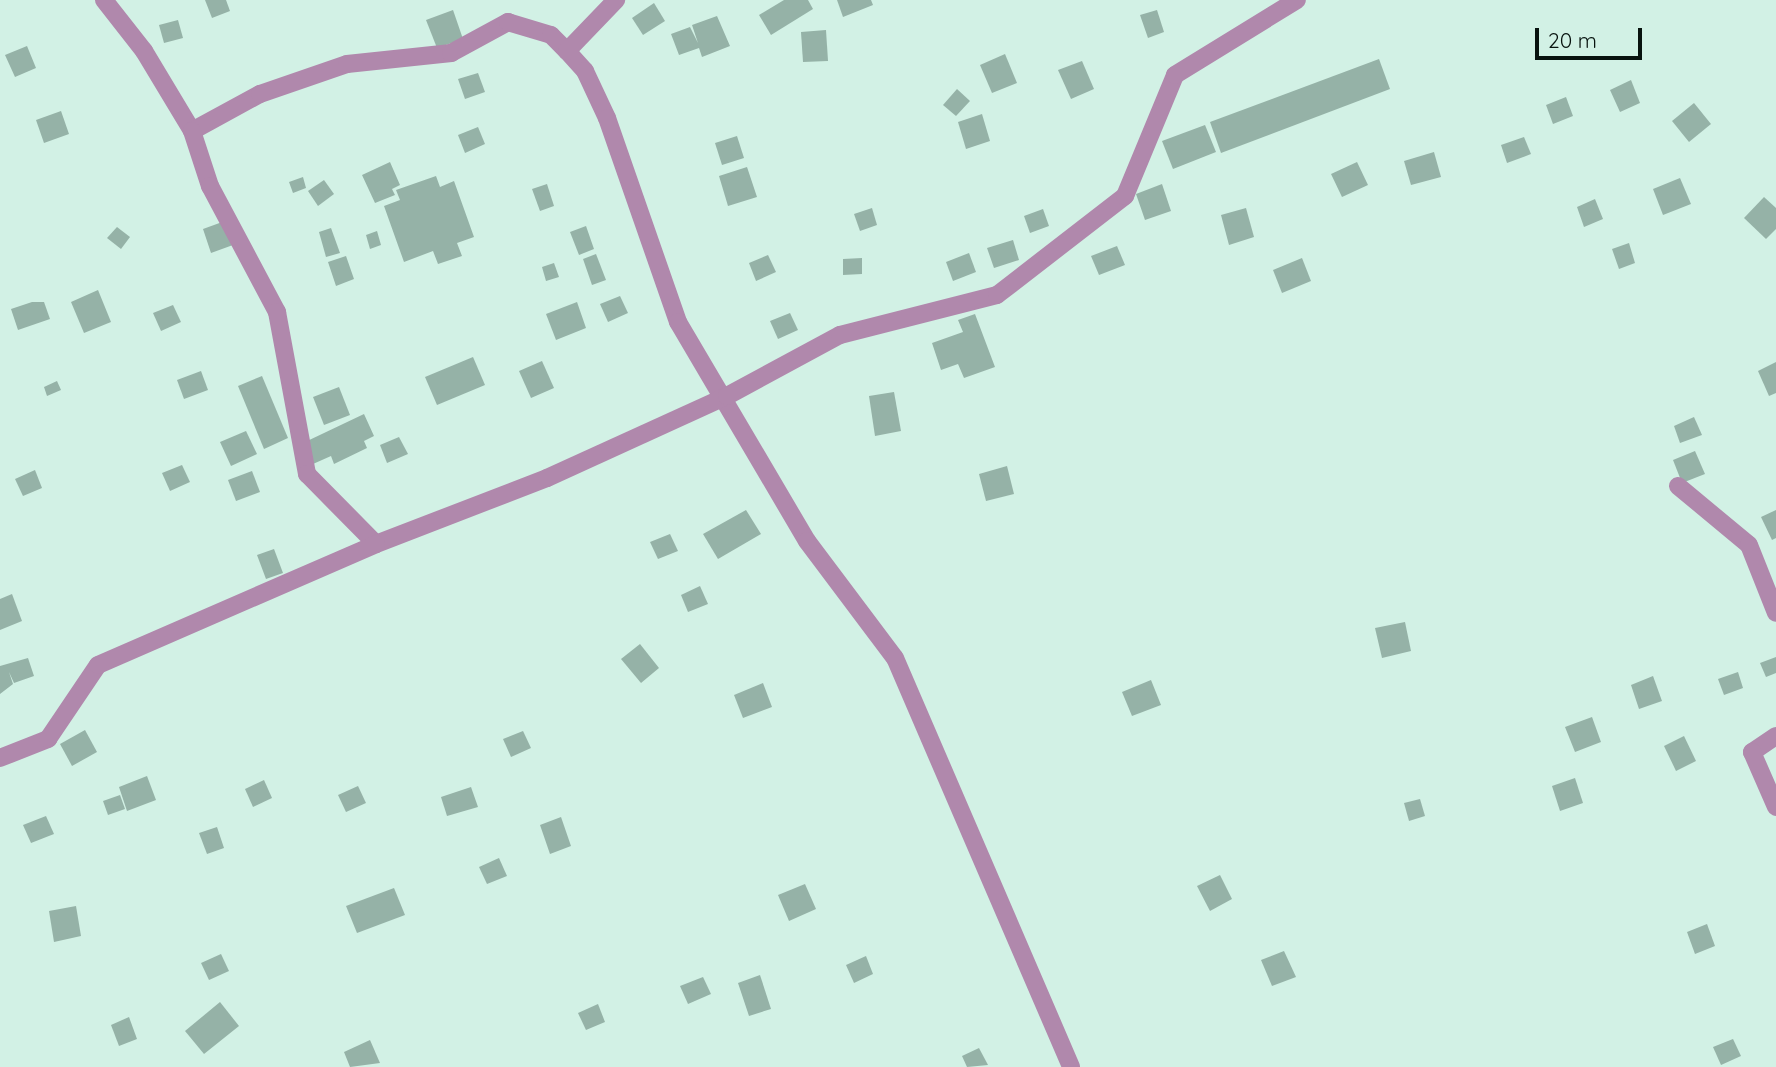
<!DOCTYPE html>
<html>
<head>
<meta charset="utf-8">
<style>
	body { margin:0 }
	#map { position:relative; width:1776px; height:1067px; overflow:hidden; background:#d2f1e5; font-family:Quicksand,sans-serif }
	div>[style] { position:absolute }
	.building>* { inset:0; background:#95b2a7 }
	.minor>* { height:18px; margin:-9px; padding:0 9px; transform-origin:9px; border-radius:9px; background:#b088ac }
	span { translate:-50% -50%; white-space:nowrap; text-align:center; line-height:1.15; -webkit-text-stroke:6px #d2f1e5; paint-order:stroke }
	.scale { position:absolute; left:1535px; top:28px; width:107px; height:32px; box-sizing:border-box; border:4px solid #08130f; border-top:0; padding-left:9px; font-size:21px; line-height:24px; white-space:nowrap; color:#08130f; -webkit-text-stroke:5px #d2f1e5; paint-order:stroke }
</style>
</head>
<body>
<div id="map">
	<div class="building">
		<i style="clip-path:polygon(205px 0,226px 0,230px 11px,212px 18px)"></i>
		<i style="clip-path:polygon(784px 0,808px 0,813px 9px,771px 35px,759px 15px)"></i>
		<i style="clip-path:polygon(837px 0,871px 0,873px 5px,843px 17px)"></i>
		<i style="clip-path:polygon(654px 3px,665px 21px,643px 35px,632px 18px)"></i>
		<i style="clip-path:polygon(453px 10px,463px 39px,437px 48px,426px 20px)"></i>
		<i style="clip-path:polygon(1157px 10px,1164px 32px,1148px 38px,1140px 15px)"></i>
		<i style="clip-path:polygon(717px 16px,730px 46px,702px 57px,699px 48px,679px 55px,671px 34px,690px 27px,698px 43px,692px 25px)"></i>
		<i style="clip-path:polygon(178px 20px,183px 38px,164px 43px,159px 25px)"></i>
		<i style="clip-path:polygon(826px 30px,828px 61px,803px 62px,801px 32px)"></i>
		<i style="clip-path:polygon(27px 46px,36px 68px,15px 77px,5px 55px)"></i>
		<i style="clip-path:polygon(1005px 54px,1017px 83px,992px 93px,980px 65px)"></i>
		<i style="clip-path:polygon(1379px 59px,1390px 89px,1221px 153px,1210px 122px)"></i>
		<i style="clip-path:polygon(1082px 61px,1094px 89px,1071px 99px,1058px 70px)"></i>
		<i style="clip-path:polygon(478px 73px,485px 92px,465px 99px,458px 79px)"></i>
		<i style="clip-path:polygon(1631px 80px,1640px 103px,1620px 112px,1610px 90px)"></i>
		<i style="clip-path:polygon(957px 89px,970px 101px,956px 116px,943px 105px)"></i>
		<i style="clip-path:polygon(1566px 97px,1573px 116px,1553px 124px,1546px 105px)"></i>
		<i style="clip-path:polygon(1694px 103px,1711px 124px,1689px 142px,1672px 121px)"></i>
		<i style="clip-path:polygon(61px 111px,69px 134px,44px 143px,36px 120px)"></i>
		<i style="clip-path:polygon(982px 114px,990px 141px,966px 149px,958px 122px)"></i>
		<i style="clip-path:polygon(1205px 125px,1216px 152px,1173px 169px,1162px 141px)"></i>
		<i style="clip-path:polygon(478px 127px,485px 144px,465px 153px,458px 135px)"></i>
		<i style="clip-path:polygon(737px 136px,744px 158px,722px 165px,715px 143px)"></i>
		<i style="clip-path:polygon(1524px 137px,1531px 154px,1507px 163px,1501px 145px)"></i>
		<i style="clip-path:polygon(1434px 152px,1441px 177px,1411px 185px,1404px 161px)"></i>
		<i style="clip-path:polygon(390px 162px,400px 185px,392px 189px,395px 195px,375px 203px,362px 175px)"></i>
		<i style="clip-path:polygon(1357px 162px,1368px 185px,1342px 197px,1331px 174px)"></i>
		<i style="clip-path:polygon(747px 167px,757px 197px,728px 206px,719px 176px)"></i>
		<i style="clip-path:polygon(436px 176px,440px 187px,454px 181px,474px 237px,457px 243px,462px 256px,438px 264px,433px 251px,404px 262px,384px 206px,400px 200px,396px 190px)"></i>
		<i style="clip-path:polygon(303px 177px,306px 188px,293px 193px,289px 182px)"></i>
		<i style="clip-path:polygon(1680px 178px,1691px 204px,1663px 215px,1653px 189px)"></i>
		<i style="clip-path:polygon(324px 180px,334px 194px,318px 206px,308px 191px)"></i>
		<i style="clip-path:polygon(547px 184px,554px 206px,540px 211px,532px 189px)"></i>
		<i style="clip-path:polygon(1162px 184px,1171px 211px,1145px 220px,1136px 194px)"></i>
		<i style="clip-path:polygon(1764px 197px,1776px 208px,1776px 229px,1766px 239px,1744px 218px)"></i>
		<i style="clip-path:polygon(1595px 199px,1603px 219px,1584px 227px,1577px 207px)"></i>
		<i style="clip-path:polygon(872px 208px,877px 225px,860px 231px,854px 214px)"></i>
		<i style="clip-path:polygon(1246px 208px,1254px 237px,1229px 245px,1221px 215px)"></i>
		<i style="clip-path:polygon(1043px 209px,1049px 226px,1030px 233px,1024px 216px)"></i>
		<i style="clip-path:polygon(225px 221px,233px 245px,211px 253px,203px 229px)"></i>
		<i style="clip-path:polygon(586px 226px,594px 249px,579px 255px,570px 232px)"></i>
		<i style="clip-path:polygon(117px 227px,130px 237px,121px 249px,107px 238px)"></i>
		<i style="clip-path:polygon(331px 228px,340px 253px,326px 257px,319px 232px)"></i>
		<i style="clip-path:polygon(377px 231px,381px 245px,370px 249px,366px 235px)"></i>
		<i style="clip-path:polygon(1013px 240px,1019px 260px,994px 268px,987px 248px)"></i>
		<i style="clip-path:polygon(1629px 243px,1635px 263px,1619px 269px,1612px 249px)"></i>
		<i style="clip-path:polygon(1117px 246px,1125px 265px,1099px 275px,1091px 256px)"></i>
		<i style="clip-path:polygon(969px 253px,976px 272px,953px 281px,946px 262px)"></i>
		<i style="clip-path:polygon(596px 254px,606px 280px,592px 285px,583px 259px)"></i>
		<i style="clip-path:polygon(768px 255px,776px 272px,756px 281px,749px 263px)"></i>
		<i style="clip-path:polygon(346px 256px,354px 279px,336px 286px,328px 262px)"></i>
		<i style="clip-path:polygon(862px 258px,862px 274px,843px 275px,843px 259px)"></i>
		<i style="clip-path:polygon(1302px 258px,1311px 281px,1282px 293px,1273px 270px)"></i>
		<i style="clip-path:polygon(554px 263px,559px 277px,546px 281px,542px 267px)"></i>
		<i style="clip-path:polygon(98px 290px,111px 322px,84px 333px,71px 302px)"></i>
		<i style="clip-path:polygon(620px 296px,628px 313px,608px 322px,600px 304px)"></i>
		<i style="clip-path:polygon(32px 302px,44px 302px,50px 319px,18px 330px,11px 309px)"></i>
		<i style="clip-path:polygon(577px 302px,586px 328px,556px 340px,546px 314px)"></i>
		<i style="clip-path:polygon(173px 305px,181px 322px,161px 331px,153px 313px)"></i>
		<i style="clip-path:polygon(790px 313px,798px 330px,778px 339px,770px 321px)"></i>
		<i style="clip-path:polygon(975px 314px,995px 367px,964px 378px,958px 364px,941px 370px,932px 343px,963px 332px,958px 320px)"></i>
		<i style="clip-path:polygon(473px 357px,485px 385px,437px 405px,425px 377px)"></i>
		<i style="clip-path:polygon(542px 361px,554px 388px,531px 398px,519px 371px)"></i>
		<i style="clip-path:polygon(1776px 362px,1776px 393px,1769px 396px,1758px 371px)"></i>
		<i style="clip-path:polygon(201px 371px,208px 390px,184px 399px,177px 380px)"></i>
		<i style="clip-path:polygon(262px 376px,288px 438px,264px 449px,238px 386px)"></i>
		<i style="clip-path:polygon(57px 381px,61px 390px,47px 396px,44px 387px)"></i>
		<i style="clip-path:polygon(339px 387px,350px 415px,324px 425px,313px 397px)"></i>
		<i style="clip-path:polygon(894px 392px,901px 431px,875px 436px,869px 396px)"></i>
		<i style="clip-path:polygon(364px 414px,374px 436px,364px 441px,367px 448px,334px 464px,331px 456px,313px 464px,303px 443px)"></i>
		<i style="clip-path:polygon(1694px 417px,1702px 435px,1680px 443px,1674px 426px)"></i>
		<i style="clip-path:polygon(246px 431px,257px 454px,231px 466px,220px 442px)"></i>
		<i style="clip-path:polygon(399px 437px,408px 454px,387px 463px,380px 445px)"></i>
		<i style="clip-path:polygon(1695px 451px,1705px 474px,1682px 483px,1673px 460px)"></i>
		<i style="clip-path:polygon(182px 465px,190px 482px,170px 491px,162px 473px)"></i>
		<i style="clip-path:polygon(1007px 466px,1014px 494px,986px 501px,979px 474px)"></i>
		<i style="clip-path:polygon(35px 470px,42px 488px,23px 496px,15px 479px)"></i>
		<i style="clip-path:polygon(252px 471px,260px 492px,236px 501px,228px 480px)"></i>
		<i style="clip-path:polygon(746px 510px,761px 534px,718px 559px,703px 534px)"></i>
		<i style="clip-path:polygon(1776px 510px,1776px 538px,1772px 540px,1761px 517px)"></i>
		<i style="clip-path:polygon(670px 534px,678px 551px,658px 559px,650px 542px)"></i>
		<i style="clip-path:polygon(274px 549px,283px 573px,266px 579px,257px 555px)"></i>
		<i style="clip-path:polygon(700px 586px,708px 604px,688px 612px,681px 595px)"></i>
		<i style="clip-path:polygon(12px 594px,22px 621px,0 630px,0 599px)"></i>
		<i style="clip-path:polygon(1405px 622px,1411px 651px,1382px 658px,1375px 628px)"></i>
		<i style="clip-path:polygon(640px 644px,659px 668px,641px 683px,621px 659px)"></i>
		<i style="clip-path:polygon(1776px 657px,1776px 673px,1766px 677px,1760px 663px)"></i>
		<i style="clip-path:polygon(28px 658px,34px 676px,14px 683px,9px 672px,13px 684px,0 694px,0 666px)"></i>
		<i style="clip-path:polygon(1738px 672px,1743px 688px,1724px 695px,1718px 679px)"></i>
		<i style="clip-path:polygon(1653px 676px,1662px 701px,1639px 709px,1631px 685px)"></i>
		<i style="clip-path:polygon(1151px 680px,1161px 705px,1132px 716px,1122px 692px)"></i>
		<i style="clip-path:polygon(763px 683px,772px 707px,743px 718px,734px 695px)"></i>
		<i style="clip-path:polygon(1592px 717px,1601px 742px,1575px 752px,1565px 727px)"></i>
		<i style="clip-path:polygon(85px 730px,97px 752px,72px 766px,60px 744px)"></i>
		<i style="clip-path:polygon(523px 731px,531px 748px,511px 757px,503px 739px)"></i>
		<i style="clip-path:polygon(1684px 736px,1696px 761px,1676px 771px,1664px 746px)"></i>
		<i style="clip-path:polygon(147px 776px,156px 800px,127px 811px,119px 787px)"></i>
		<i style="clip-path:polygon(1575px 778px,1583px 803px,1560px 811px,1552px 786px)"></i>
		<i style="clip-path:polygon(264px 780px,272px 798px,253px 807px,245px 789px)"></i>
		<i style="clip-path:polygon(358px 786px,366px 803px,346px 812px,338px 795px)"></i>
		<i style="clip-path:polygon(471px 787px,478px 807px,447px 816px,441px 797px)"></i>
		<i style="clip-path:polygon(120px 795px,125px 809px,108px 815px,103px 801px)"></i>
		<i style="clip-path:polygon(1420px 799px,1425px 816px,1409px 821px,1404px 803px)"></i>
		<i style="clip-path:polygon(46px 816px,54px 834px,31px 843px,23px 825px)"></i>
		<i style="clip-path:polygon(561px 817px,571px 846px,550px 854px,540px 825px)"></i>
		<i style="clip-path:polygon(217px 827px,224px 848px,207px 854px,199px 833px)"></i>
		<i style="clip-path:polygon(499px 858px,507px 876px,487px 884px,479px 867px)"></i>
		<i style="clip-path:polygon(1220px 875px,1232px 899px,1210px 911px,1197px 886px)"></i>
		<i style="clip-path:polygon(805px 884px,816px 909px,789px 921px,778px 895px)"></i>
		<i style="clip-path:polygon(394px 888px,405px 915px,357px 933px,346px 906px)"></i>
		<i style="clip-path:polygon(76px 906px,81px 936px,54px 942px,49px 911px)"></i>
		<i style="clip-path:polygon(1707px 924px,1715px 946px,1695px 954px,1687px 932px)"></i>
		<i style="clip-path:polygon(1284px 951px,1296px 977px,1272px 986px,1261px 960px)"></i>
		<i style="clip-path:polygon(221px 954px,229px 971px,209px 980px,201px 963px)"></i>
		<i style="clip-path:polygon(866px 956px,873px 974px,854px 983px,846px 965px)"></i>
		<i style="clip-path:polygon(760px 975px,771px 1009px,749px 1016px,738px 983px)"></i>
		<i style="clip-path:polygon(703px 977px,711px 994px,688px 1004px,680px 986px)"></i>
		<i style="clip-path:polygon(220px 1002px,239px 1026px,204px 1054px,185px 1031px)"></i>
		<i style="clip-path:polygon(598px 1004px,605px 1022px,586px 1030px,578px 1013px)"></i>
		<i style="clip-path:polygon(129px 1017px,137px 1039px,119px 1046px,111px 1025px)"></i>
		<i style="clip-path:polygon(1733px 1039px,1741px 1056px,1721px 1065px,1713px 1047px)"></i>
		<i style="clip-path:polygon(370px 1040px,380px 1063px,350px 1067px,344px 1052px)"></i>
		<i style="clip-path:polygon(979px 1048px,988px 1065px,967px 1067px,962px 1056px)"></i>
	</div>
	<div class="minor">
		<i style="left:104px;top:0;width:65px;rotate:51.9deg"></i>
		<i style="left:144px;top:51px;width:93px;rotate:59deg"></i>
		<i style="left:192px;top:131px;width:77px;rotate:-28.6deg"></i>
		<i style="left:260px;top:94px;width:92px;rotate:-19deg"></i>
		<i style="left:347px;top:64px;width:105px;rotate:-6deg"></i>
		<i style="left:451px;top:53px;width:65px;rotate:-28.5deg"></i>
		<i style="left:508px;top:22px;width:45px;rotate:16.8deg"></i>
		<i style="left:551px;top:35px;width:23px;rotate:45deg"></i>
		<i style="left:567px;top:51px;width:27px;rotate:48deg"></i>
		<i style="left:585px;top:71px;width:52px;rotate:64.9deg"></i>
		<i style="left:607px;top:118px;width:216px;rotate:70.8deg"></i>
		<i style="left:678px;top:322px;width:254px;rotate:59.5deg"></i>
		<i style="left:807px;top:541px;width:146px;rotate:53.1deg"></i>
		<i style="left:895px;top:658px;width:445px;rotate:66.7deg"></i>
		<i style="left:567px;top:51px;width:71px;rotate:-46.1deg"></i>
		<i style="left:192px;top:131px;width:58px;rotate:71.9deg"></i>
		<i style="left:210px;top:186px;width:143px;rotate:62deg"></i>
		<i style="left:277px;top:312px;width:165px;rotate:79.5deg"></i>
		<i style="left:307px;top:474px;width:98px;rotate:45.4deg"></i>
		<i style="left:376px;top:544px;width:183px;rotate:-21.1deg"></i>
		<i style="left:547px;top:478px;width:198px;rotate:-24.5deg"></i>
		<i style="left:727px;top:396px;width:128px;rotate:-28.4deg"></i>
		<i style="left:840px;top:335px;width:162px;rotate:-14.3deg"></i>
		<i style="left:997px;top:295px;width:162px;rotate:-37.7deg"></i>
		<i style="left:1125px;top:196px;width:131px;rotate:-67.5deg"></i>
		<i style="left:1175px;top:75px;width:143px;rotate:-31.6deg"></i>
		<i style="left:1678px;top:486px;width:92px;rotate:39.7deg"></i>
		<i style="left:1749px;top:545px;width:73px;rotate:68.3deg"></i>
		<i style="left:1776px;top:736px;width:29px;rotate:146deg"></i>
		<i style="left:1752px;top:752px;width:60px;rotate:66.4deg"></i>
		<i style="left:0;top:758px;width:52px;rotate:-21.6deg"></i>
		<i style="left:48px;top:739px;width:89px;rotate:-56deg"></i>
		<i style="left:98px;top:665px;width:303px;rotate:-23.5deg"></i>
	</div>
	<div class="scale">20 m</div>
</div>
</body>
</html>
